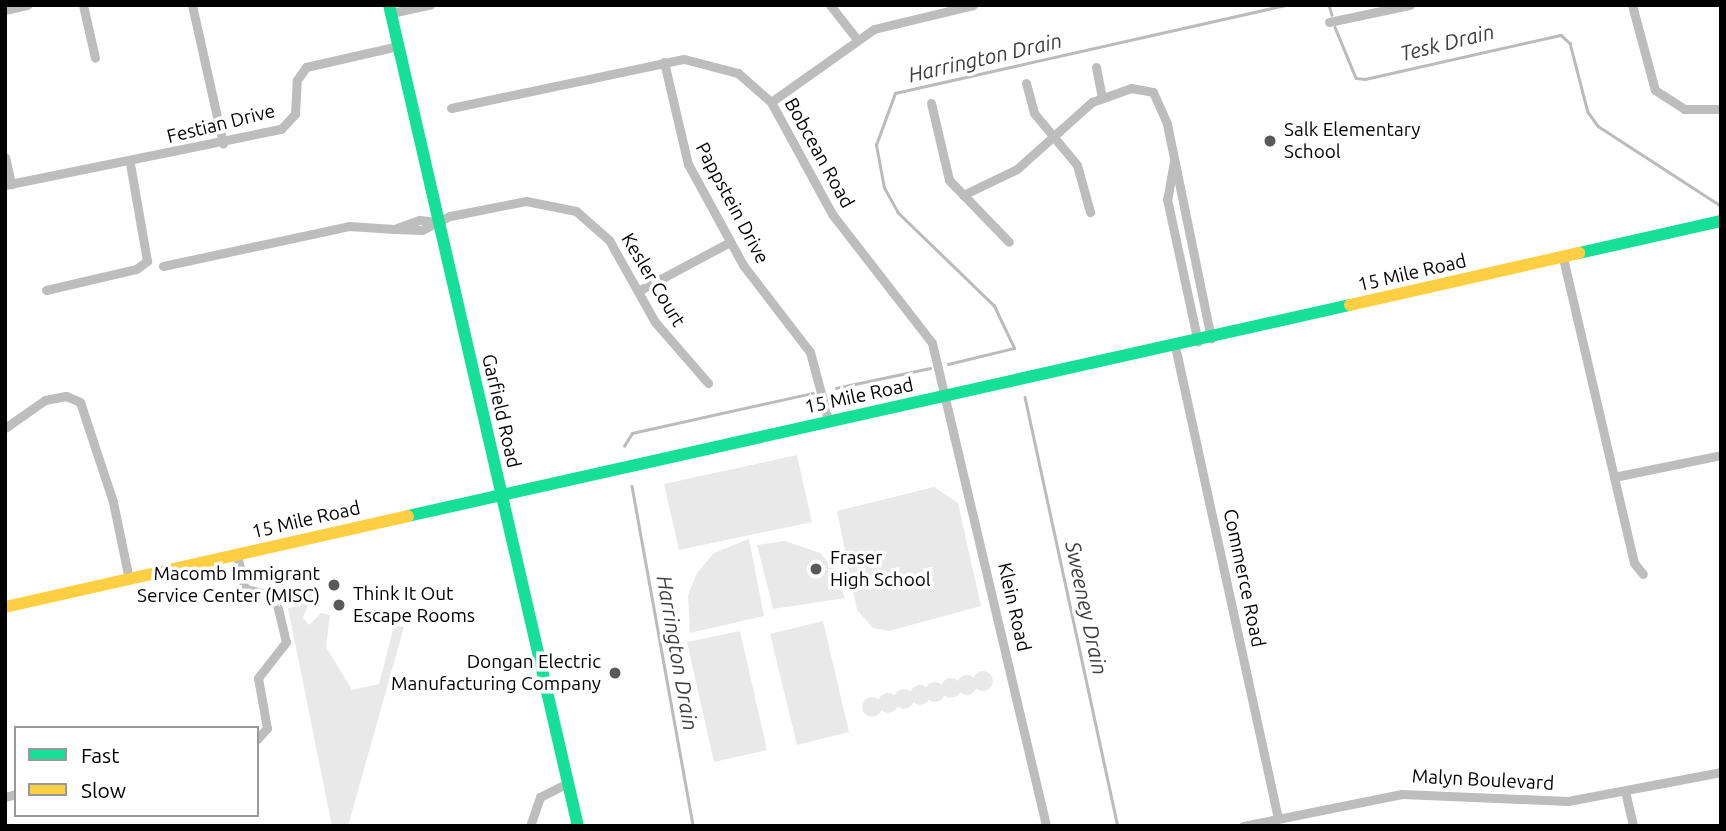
<!DOCTYPE html>
<html>
<head>
<meta charset="utf-8">
<style>
	body { margin:0 }
	#map { position:relative; width:1726px; height:831px; overflow:hidden; background:#fff; font-family:Ubuntu,sans-serif }
	div>[style] { position:absolute }
	.green>* { inset:0; background:#e9e9e9 }
	.round { border-radius:50% }
	.stream>* { height:2.5px; margin:-1.25px; padding:0 1.25px; transform-origin:1.25px; border-radius:1.25px; background:#bbb }
	.street>* { height:9px; margin:-4.5px; padding:0 4.5px; transform-origin:4.5px; border-radius:4.5px; background:#bdbdbd }
	.fast>* { height:12px; margin:-6px; padding:0 6px; transform-origin:6px; border-radius:6px; background:#16e098 }
	.slow>* { height:12px; margin:-6px; padding:0 6px; transform-origin:6px; border-radius:6px; background:#ffcf43 }
	.dots>* { width:19px; height:19px; translate:-50% -50%; box-sizing:border-box; border:4px solid #fff; border-radius:50% }
	span { translate:-50% -50%; white-space:nowrap; text-align:center; line-height:1.15; -webkit-text-stroke:7px #fff; paint-order:stroke }
	.street-label { font-size:19px; color:#000 }
	.poi-label { font-size:19px; color:#000 }
	.left { translate:0 -50%; text-align:left }
	.right { translate:-100% -50%; text-align:right }
	.water-label { font-size:21px; color:#3f3f3f; font-style:italic }
	.frame { position:absolute; inset:0; border:7px solid #000; pointer-events:none }
	.legend { position:absolute; left:14px; top:726px; width:245px; height:91px; box-sizing:border-box; background:#fff; border:2px solid #999; margin:0; padding:9px 12px; list-style:none; font-size:21px; color:#000 }
	.legend li { display:flex; align-items:center; gap:14px; height:35px }
	.legend b { width:35px; border:2px solid #999 }
</style>
</head>
<body>
<div id="map">
	<div class="green">
		<i style="clip-path:polygon(797px 455px,812px 522px,679px 550px,664px 484px)"></i>
		<i style="clip-path:polygon(934px 487px,958px 503px,981px 606px,889px 631px,873px 628px,857px 610px,837px 511px)"></i>
		<i style="clip-path:polygon(749px 539px,764px 616px,690px 633px,688px 595px,697px 573px,714px 553px)"></i>
		<i style="clip-path:polygon(785px 541px,820px 553px,835px 571px,845px 598px,773px 609px,757px 545px)"></i>
		<i style="clip-path:polygon(313px 592px,303px 618px,309px 625px,321px 613px,330px 615px,326px 647px,352px 690px,379px 684px,394px 626px,404px 627px,348px 826px,332px 826px,291px 623px,288px 608px,300px 606px,299px 595px)"></i>
		<i style="clip-path:polygon(823px 621px,849px 732px,797px 745px,770px 634px)"></i>
		<i style="clip-path:polygon(740px 631px,767px 750px,714px 762px,687px 642px)"></i>
		<i class="round" style="left:973px;top:671px;width:20px;height:20px"></i>
		<i class="round" style="left:957px;top:675px;width:20px;height:20px"></i>
		<i class="round" style="left:941px;top:678px;width:20px;height:20px"></i>
		<i class="round" style="left:925px;top:682px;width:20px;height:20px"></i>
		<i class="round" style="left:910px;top:685px;width:20px;height:20px"></i>
		<i class="round" style="left:894px;top:689px;width:20px;height:20px"></i>
		<i class="round" style="left:878px;top:693px;width:20px;height:20px"></i>
		<i class="round" style="left:862px;top:697px;width:20px;height:20px"></i>
	</div>
	<div class="stream">
		<i style="left:1329px;top:5px;width:10px;rotate:73deg"></i>
		<i style="left:1335px;top:27px;width:55px;rotate:67.6deg"></i>
		<i style="left:1356px;top:78px;width:9px;rotate:6deg"></i>
		<i style="left:1365px;top:79px;width:201px;rotate:-12.7deg"></i>
		<i style="left:1561px;top:35px;width:12px;rotate:42deg"></i>
		<i style="left:1570px;top:43px;width:71px;rotate:75.4deg"></i>
		<i style="left:1588px;top:112px;width:17px;rotate:54deg"></i>
		<i style="left:1598px;top:126px;width:147px;rotate:33deg"></i>
		<i style="left:948px;top:364px;width:68px;rotate:-13.6deg"></i>
		<i style="left:1014px;top:348px;width:47px;rotate:-115.5deg"></i>
		<i style="left:994px;top:306px;width:134px;rotate:-135.9deg"></i>
		<i style="left:898px;top:213px;width:29px;rotate:-119deg"></i>
		<i style="left:884px;top:188px;width:44px;rotate:-100.5deg"></i>
		<i style="left:876px;top:145px;width:55px;rotate:-69.9deg"></i>
		<i style="left:895px;top:93px;width:399px;rotate:-12.7deg"></i>
		<i style="left:836px;top:388px;width:96px;rotate:-12deg"></i>
		<i style="left:1025px;top:397px;width:439px;rotate:77.8deg"></i>
		<i style="left:624px;top:446px;width:15px;rotate:-58deg"></i>
		<i style="left:632px;top:433px;width:185px;rotate:-12.5deg"></i>
		<i style="left:632px;top:486px;width:345px;rotate:79.8deg"></i>
	</div>
	<div class="street">
		<i style="left:83px;top:5px;width:54px;rotate:77.2deg"></i>
		<i style="left:192px;top:5px;width:142px;rotate:77.4deg"></i>
		<i style="left:830px;top:5px;width:42px;rotate:51.8deg"></i>
		<i style="left:1632px;top:5px;width:88px;rotate:74.9deg"></i>
		<i style="left:1655px;top:90px;width:35px;rotate:33deg"></i>
		<i style="left:1684px;top:109px;width:37px"></i>
		<i style="left:5px;top:10px;width:23px;rotate:-13deg"></i>
		<i style="left:391px;top:13px;width:40px;rotate:-12deg"></i>
		<i style="left:1329px;top:22px;width:83px;rotate:-11.9deg"></i>
		<i style="left:664px;top:62px;width:105px;rotate:76.8deg"></i>
		<i style="left:688px;top:164px;width:115px;rotate:61.4deg"></i>
		<i style="left:743px;top:265px;width:110px;rotate:52.4deg"></i>
		<i style="left:810px;top:352px;width:73px;rotate:75deg"></i>
		<i style="left:1096px;top:67px;width:32px;rotate:79deg"></i>
		<i style="left:1026px;top:83px;width:31px;rotate:75deg"></i>
		<i style="left:1034px;top:113px;width:67px;rotate:50.4deg"></i>
		<i style="left:1077px;top:165px;width:49px;rotate:74.5deg"></i>
		<i style="left:771px;top:102px;width:126px;rotate:-35.3deg"></i>
		<i style="left:874px;top:29px;width:102px;rotate:-13.6deg"></i>
		<i style="left:931px;top:103px;width:79px;rotate:76.8deg"></i>
		<i style="left:949px;top:180px;width:86px;rotate:45.9deg"></i>
		<i style="left:451px;top:108px;width:238px;rotate:-11.9deg"></i>
		<i style="left:684px;top:59px;width:56px;rotate:14.5deg"></i>
		<i style="left:738px;top:73px;width:44px;rotate:41.3deg"></i>
		<i style="left:771px;top:102px;width:128px;rotate:61.4deg"></i>
		<i style="left:832px;top:214px;width:163px;rotate:52.2deg"></i>
		<i style="left:932px;top:343px;width:496px;rotate:76.7deg"></i>
		<i style="left:5px;top:157px;width:28px;rotate:77deg"></i>
		<i style="left:1174px;top:161px;width:39px;rotate:100deg"></i>
		<i style="left:1167px;top:199px;width:146px;rotate:77.8deg"></i>
		<i style="left:5px;top:185px;width:282px;rotate:-11.5deg"></i>
		<i style="left:281px;top:129px;width:21px;rotate:-47deg"></i>
		<i style="left:295px;top:114px;width:34px;rotate:-87deg"></i>
		<i style="left:297px;top:80px;width:16px;rotate:-55deg"></i>
		<i style="left:306px;top:67px;width:94px;rotate:-12.9deg"></i>
		<i style="left:963px;top:195px;width:60px;rotate:-25.7deg"></i>
		<i style="left:1017px;top:169px;width:101px;rotate:-41.8deg"></i>
		<i style="left:1092px;top:102px;width:41px;rotate:-19.7deg"></i>
		<i style="left:1131px;top:88px;width:22px;rotate:10deg"></i>
		<i style="left:1153px;top:92px;width:35px;rotate:66deg"></i>
		<i style="left:1167px;top:124px;width:219px;rotate:78.4deg"></i>
		<i style="left:438px;top:222px;width:19px;rotate:-174deg"></i>
		<i style="left:419px;top:220px;width:27px;rotate:160deg"></i>
		<i style="left:394px;top:229px;width:28px;rotate:2deg"></i>
		<i style="left:422px;top:230px;width:31px;rotate:-27deg"></i>
		<i style="left:450px;top:216px;width:77px;rotate:-11.2deg"></i>
		<i style="left:526px;top:201px;width:51px;rotate:11.3deg"></i>
		<i style="left:576px;top:211px;width:44px;rotate:41.3deg"></i>
		<i style="left:609px;top:240px;width:94px;rotate:60.7deg"></i>
		<i style="left:655px;top:322px;width:81px;rotate:49deg"></i>
		<i style="left:1563px;top:258px;width:313px;rotate:76.9deg"></i>
		<i style="left:1634px;top:563px;width:14px;rotate:51deg"></i>
		<i style="left:163px;top:266px;width:190px;rotate:-12.1deg"></i>
		<i style="left:349px;top:226px;width:45px;rotate:3.8deg"></i>
		<i style="left:46px;top:290px;width:92px;rotate:-13.1deg"></i>
		<i style="left:136px;top:269px;width:14px;rotate:-36deg"></i>
		<i style="left:147px;top:261px;width:98px;rotate:-99.9deg"></i>
		<i style="left:640px;top:290px;width:102px;rotate:-28.1deg"></i>
		<i style="left:1175px;top:346px;width:483px;rotate:77.7deg"></i>
		<i style="left:5px;top:428px;width:49px;rotate:-35deg"></i>
		<i style="left:45px;top:400px;width:21px;rotate:-11deg"></i>
		<i style="left:66px;top:396px;width:15px;rotate:23deg"></i>
		<i style="left:80px;top:402px;width:105px;rotate:71.7deg"></i>
		<i style="left:113px;top:502px;width:79px;rotate:78.3deg"></i>
		<i style="left:1614px;top:477px;width:109px;rotate:-11.6deg"></i>
		<i style="left:237px;top:555px;width:35px;rotate:77deg"></i>
		<i style="left:245px;top:589px;width:31px;rotate:13deg"></i>
		<i style="left:275px;top:596px;width:47px;rotate:76.6deg"></i>
		<i style="left:286px;top:642px;width:46px;rotate:127.9deg"></i>
		<i style="left:258px;top:678px;width:51px;rotate:79.8deg"></i>
		<i style="left:267px;top:728px;width:15px;rotate:132deg"></i>
		<i style="left:1625px;top:791px;width:36px;rotate:77deg"></i>
		<i style="left:5px;top:797px;width:11px;rotate:-15deg"></i>
		<i style="left:530px;top:826px;width:31px;rotate:-71deg"></i>
		<i style="left:540px;top:797px;width:31px;rotate:-27deg"></i>
		<i style="left:1243px;top:826px;width:162px;rotate:-11.4deg"></i>
		<i style="left:1402px;top:794px;width:166px;rotate:2.4deg"></i>
		<i style="left:1568px;top:801px;width:156px;rotate:-10.7deg"></i>
	</div>
	<div class="fast">
		<i style="left:389px;top:5px;width:842px;rotate:77.04deg"></i>
		<i style="left:1579px;top:253px;width:146px;rotate:-12.7deg"></i>
		<i style="left:408px;top:516px;width:965px;rotate:-12.63deg"></i>
	</div>
	<div class="slow">
		<i style="left:1350px;top:305px;width:235px;rotate:-12.8deg"></i>
		<i style="left:5px;top:607px;width:413px;rotate:-12.7deg"></i>
	</div>
	<div class="dots">
		<i style="left:1270px;top:141px;background:#595959"></i>
		<i style="left:816px;top:569px;background:#595959"></i>
		<i style="left:334px;top:585px;background:#595959"></i>
		<i style="left:339px;top:605px;background:#595959"></i>
		<i style="left:615px;top:673px;background:#595959"></i>
	</div>
	<div class="street-label">
		<span style="left:221px;top:124px;rotate:-14deg">Festian Drive</span>
		<span style="left:819px;top:153px;rotate:61deg">Bobcean Road</span>
		<span style="left:732px;top:203px;rotate:62deg">Pappstein Drive</span>
		<span style="left:1412px;top:273px;rotate:-13deg">15 Mile Road</span>
		<span style="left:653px;top:280px;rotate:59deg">Kesler Court</span>
		<span style="left:859px;top:396px;rotate:-12deg">15 Mile Road</span>
		<span style="left:501px;top:411px;rotate:77deg">Garfield Road</span>
		<span style="left:306px;top:520px;rotate:-13deg">15 Mile Road</span>
		<span style="left:1244px;top:578px;rotate:78deg">Commerce Road</span>
		<span style="left:1014px;top:607px;rotate:77deg">Klein Road</span>
		<span style="left:1483px;top:780px;rotate:3deg">Malyn Boulevard</span>
	</div>
	<div class="poi-label">
		<span class="left" style="left:1284px;top:141px">Salk Elementary<br>School</span>
		<span class="left" style="left:830px;top:569px">Fraser<br>High School</span>
		<span class="right" style="left:320px;top:585px">Macomb Immigrant<br>Service Center (MISC)</span>
		<span class="left" style="left:353px;top:605px">Think It Out<br>Escape Rooms</span>
		<span class="right" style="left:601px;top:673px">Dongan Electric<br>Manufacturing Company</span>
	</div>
	<div class="water-label">
		<span style="left:1447px;top:42px;rotate:-14deg">Tesk Drain</span>
		<span style="left:985px;top:57px;rotate:-13deg">Harrington Drain</span>
		<span style="left:1087px;top:608px;rotate:78deg">Sweeney Drain</span>
		<span style="left:678px;top:653px;rotate:80deg">Harrington Drain</span>
	</div>
	<div class="frame"></div>
	<ul class="legend">
	<li><b style="height:9px;background:#16e098"></b>Fast</li>
	<li><b style="height:9px;background:#ffcf43"></b>Slow</li>
	</ul>
</div>
</body>
</html>
